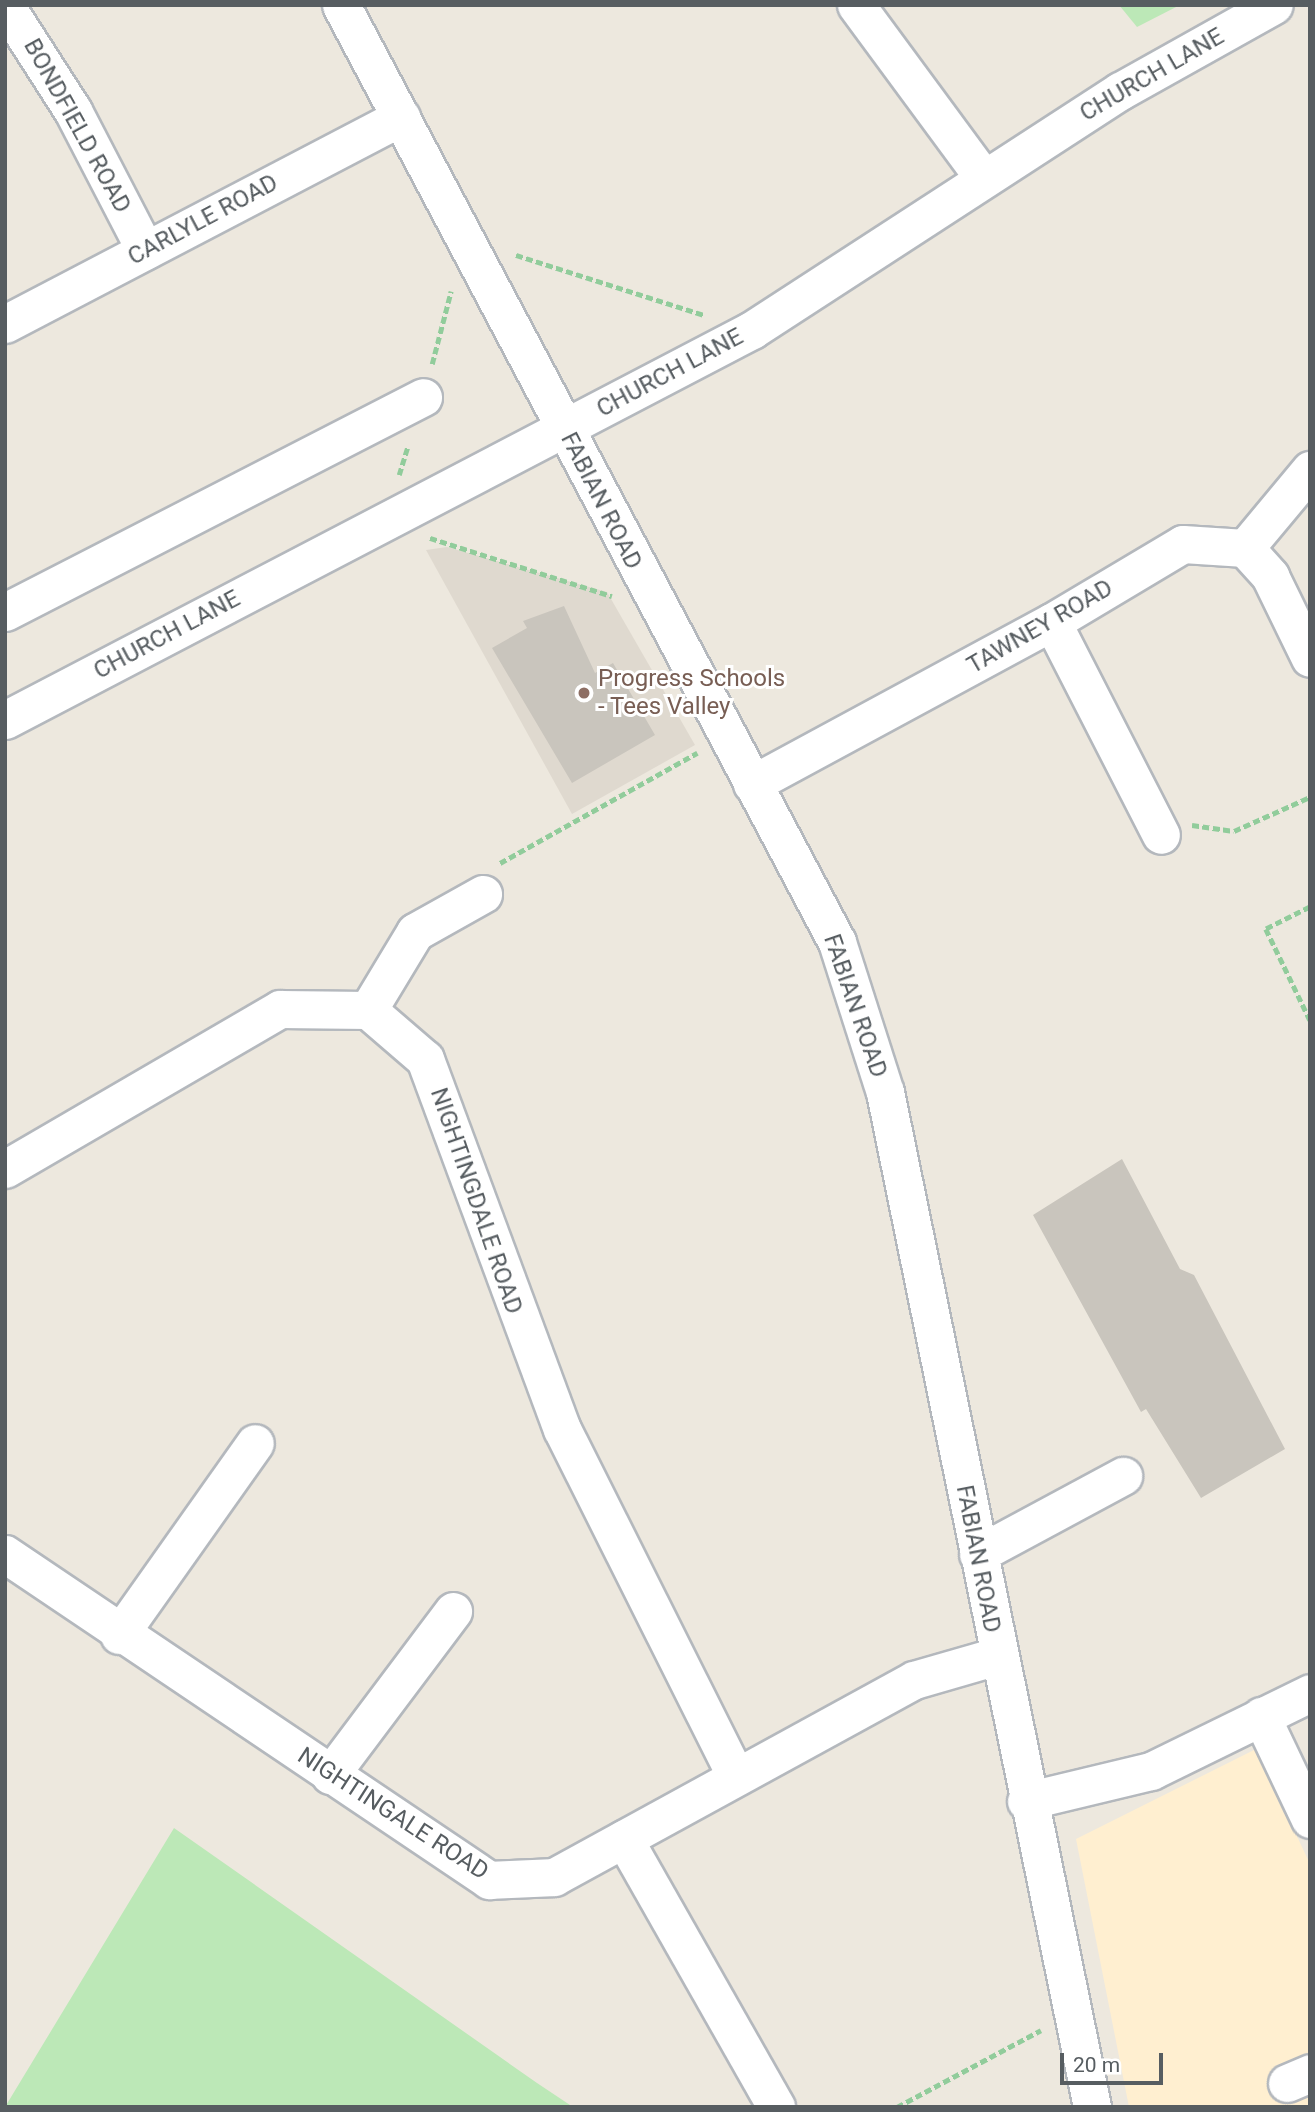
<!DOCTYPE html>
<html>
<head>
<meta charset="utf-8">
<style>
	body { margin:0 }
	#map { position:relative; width:1315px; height:2112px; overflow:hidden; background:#ede8de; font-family:Roboto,sans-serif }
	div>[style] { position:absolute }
	.commercial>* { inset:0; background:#ffefd0 }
	.education>* { inset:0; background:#dfd9cf }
	.green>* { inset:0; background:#bce8b7 }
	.building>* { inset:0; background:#c9c5bd }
	.path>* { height:4.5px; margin-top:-2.25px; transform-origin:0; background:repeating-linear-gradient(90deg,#91cc9b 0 7px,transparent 0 10.5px) }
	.roads { filter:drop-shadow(2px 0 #b4b8bd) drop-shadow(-2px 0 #b4b8bd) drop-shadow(0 2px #b4b8bd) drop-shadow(0 -2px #b4b8bd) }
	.minor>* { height:37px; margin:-18.5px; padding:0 18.5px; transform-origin:18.5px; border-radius:18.5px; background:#fff }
	.dots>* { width:19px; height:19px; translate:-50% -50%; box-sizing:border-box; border:4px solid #fff; border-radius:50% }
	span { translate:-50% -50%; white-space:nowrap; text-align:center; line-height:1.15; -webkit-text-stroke:6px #fff; paint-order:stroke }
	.street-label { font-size:24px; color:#575d61 }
	.education-label { font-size:24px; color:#785e54 }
	.left { translate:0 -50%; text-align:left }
	.frame { position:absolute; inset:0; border:7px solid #575d61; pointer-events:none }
	.scale { position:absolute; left:1060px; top:2053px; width:103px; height:32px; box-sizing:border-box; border:4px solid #575d61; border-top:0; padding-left:9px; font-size:21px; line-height:24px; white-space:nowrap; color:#575d61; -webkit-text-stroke:5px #fff; paint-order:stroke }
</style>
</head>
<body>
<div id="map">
	<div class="commercial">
		<i style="clip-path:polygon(1256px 1749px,1310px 1864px,1310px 2107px,1129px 2107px,1076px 1839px)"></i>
	</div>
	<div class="education">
		<i style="clip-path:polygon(447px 547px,607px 592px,695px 745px,572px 814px,426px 550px)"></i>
	</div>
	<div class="green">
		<i style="clip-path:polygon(1119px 5px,1180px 5px,1137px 27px)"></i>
		<i style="clip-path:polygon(174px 1828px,537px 2083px,573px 2107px,5px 2107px)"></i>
	</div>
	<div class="building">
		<i style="clip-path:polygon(564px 606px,595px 673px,613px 663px,655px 735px,572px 783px,492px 648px,527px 628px,523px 621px)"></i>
		<i style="clip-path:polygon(1122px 1159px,1180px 1269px,1194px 1275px,1285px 1449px,1201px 1498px,1146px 1409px,1141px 1412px,1033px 1215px)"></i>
	</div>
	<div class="path">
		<i style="left:516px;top:255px;width:197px;rotate:17.7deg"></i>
		<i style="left:432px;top:364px;width:75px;rotate:-75.4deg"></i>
		<i style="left:399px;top:475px;width:30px;rotate:-73deg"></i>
		<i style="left:430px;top:538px;width:191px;rotate:17.7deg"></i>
		<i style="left:1192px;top:825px;width:42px;rotate:8.1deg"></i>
		<i style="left:1234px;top:831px;width:83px;rotate:-24.1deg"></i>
		<i style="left:500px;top:863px;width:226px;rotate:-29.2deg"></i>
		<i style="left:1310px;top:907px;width:49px;rotate:153.4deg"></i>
		<i style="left:1266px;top:929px;width:101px;rotate:64.2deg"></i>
		<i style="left:897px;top:2107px;width:163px;rotate:-28.1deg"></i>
	</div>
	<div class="roads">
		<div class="minor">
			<i style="left:5px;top:5px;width:126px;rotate:57.3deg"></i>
			<i style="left:73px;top:111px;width:157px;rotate:62.6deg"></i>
			<i style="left:341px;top:5px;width:1060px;rotate:62.11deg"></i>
			<i style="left:837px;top:942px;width:157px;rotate:72.3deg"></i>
			<i style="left:885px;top:1092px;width:1036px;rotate:78.47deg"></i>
			<i style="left:856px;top:5px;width:214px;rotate:53.6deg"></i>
			<i style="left:5px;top:324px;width:447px;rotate:-27.6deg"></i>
			<i style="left:1245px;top:548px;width:38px;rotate:48deg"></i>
			<i style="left:1270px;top:576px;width:91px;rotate:64deg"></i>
			<i style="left:1245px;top:548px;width:102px;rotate:-50.2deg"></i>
			<i style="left:5px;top:612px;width:470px;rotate:-27.2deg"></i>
			<i style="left:1052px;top:622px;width:239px;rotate:62.9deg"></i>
			<i style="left:5px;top:720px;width:843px;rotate:-27.57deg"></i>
			<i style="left:752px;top:330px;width:439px;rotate:-33deg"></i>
			<i style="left:1120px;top:91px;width:176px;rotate:-29.2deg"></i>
			<i style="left:752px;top:784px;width:341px;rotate:-28.4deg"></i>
			<i style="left:1052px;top:622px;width:152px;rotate:-30.8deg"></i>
			<i style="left:1183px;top:544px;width:62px;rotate:3.7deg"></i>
			<i style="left:368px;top:1010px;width:91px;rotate:-58.9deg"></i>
			<i style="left:415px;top:932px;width:78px;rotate:-29.2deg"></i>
			<i style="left:5px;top:1169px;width:318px;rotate:-30.2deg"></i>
			<i style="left:280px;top:1009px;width:88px;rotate:0.7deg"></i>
			<i style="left:368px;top:1010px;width:75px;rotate:40.7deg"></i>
			<i style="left:425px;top:1059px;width:395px;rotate:69.7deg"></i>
			<i style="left:562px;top:1429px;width:388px;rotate:63.4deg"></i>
			<i style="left:5px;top:1554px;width:584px;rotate:33.96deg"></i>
			<i style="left:489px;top:1880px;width:65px;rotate:-2.6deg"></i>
			<i style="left:554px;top:1877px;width:410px;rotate:-28.7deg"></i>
			<i style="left:914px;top:1680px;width:86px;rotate:-16.1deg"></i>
			<i style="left:978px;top:1554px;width:165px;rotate:-28.3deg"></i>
			<i style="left:119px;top:1635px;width:235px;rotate:-54.7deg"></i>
			<i style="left:1261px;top:1716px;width:114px;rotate:64.6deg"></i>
			<i style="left:330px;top:1775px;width:205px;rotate:-53.1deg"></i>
			<i style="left:1026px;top:1801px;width:129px;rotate:-13.5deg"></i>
			<i style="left:1151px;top:1771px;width:177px;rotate:-26.1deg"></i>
			<i style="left:624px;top:1839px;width:308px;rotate:60.4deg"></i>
			<i style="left:1287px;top:2083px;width:25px;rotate:-23deg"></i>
		</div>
	</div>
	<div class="dots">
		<i style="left:584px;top:693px;background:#8d6e63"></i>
	</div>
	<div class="street-label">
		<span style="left:1152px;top:75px;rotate:-30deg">CHURCH LANE</span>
		<span style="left:77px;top:126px;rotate:61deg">BONDFIELD ROAD</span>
		<span style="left:203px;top:220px;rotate:-28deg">CARLYLE ROAD</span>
		<span style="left:670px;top:373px;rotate:-28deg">CHURCH LANE</span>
		<span style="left:601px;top:501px;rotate:63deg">FABIAN ROAD</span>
		<span style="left:1040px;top:627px;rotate:-30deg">TAWNEY ROAD</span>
		<span style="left:167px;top:635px;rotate:-28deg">CHURCH LANE</span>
		<span style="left:855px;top:1006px;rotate:71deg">FABIAN ROAD</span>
		<span style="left:476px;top:1201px;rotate:71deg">NIGHTINGDALE ROAD</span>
		<span style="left:978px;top:1559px;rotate:79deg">FABIAN ROAD</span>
		<span style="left:393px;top:1814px;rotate:33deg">NIGHTINGALE ROAD</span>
	</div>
	<div class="education-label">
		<span class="left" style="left:598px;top:693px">Progress Schools<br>- Tees Valley</span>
	</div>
	<div class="frame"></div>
	<div class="scale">20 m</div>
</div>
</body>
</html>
